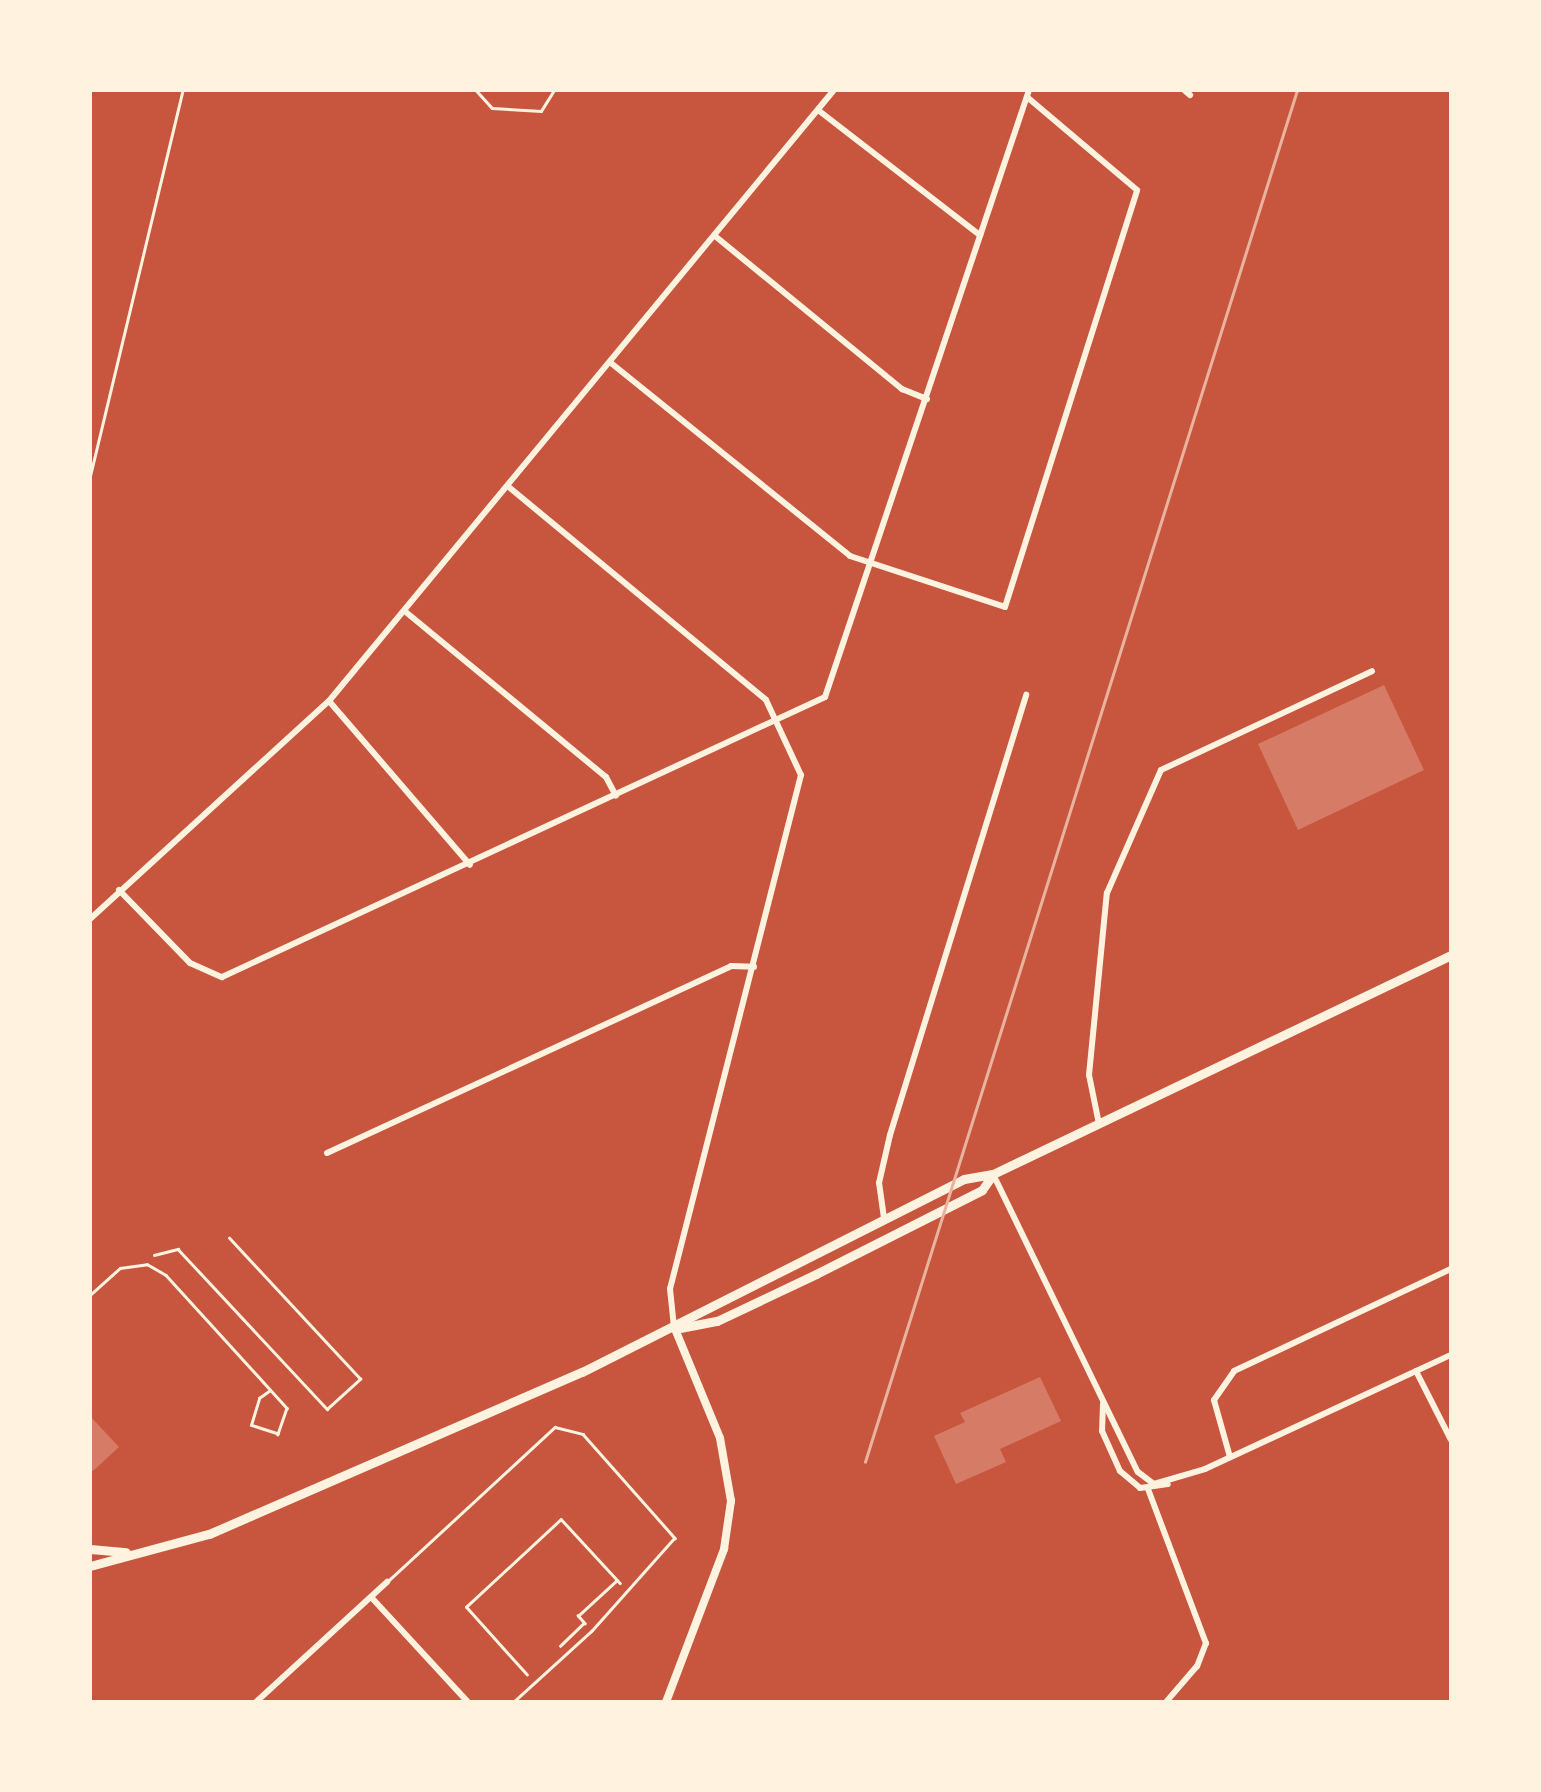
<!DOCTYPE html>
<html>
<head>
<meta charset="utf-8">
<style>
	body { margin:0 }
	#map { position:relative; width:1541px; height:1792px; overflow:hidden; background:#c8553d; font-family:Lato,sans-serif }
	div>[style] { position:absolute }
	.building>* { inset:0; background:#d67c66 }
	.path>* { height:2.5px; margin:-1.25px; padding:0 1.25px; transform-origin:1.25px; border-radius:1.25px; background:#fff3e0 }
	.service>* { height:2.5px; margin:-1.25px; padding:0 1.25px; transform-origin:1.25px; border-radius:1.25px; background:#fff3e0 }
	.minor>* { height:6px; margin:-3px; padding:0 3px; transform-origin:3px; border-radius:3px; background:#fff3e0 }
	.tertiary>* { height:8px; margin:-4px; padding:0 4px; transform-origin:4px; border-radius:4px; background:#fff3e0 }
	.secondary>* { height:9px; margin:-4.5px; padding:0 4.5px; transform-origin:4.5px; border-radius:4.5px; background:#fff3e0 }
	.tram>* { height:2.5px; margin:-1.25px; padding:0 1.25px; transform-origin:1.25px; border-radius:1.25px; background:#e9b49f }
	span { translate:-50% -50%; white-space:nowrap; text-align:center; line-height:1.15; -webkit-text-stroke:10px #fff3e0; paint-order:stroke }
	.frame { position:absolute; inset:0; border:92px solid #fff3e0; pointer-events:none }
</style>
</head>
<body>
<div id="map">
	<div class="building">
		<i style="clip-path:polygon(1384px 685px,1424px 770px,1298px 830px,1258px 744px)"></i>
		<i style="clip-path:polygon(1040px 1377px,1061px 1421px,1000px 1449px,1006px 1462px,956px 1484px,934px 1436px,965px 1422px,960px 1413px)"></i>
		<i style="clip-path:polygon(90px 1416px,119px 1447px,93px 1471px,90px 1468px)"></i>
	</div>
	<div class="path">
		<i style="left:476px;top:90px;width:24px;rotate:48deg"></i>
		<i style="left:492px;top:108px;width:49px;rotate:3.5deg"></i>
		<i style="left:541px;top:111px;width:25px;rotate:-58deg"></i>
		<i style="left:90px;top:476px;width:397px;rotate:-76.5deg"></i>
		<i style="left:154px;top:1255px;width:25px;rotate:-14deg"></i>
		<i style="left:178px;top:1249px;width:219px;rotate:47deg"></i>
		<i style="left:327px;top:1409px;width:45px;rotate:-42.3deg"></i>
		<i style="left:360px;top:1379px;width:192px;rotate:-132.9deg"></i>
		<i style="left:585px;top:1624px;width:11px;rotate:-131deg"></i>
		<i style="left:578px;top:1616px;width:52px;rotate:-42.6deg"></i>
		<i style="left:560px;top:1646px;width:33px;rotate:-44deg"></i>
		<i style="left:527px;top:1675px;width:91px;rotate:-131.9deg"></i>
		<i style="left:466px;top:1607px;width:129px;rotate:-42.8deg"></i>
		<i style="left:561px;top:1519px;width:87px;rotate:47.3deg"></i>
	</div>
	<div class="service">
		<i style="left:90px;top:1295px;width:40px;rotate:-42deg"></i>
		<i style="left:120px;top:1268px;width:27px;rotate:-8deg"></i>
		<i style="left:147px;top:1264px;width:22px;rotate:30deg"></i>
		<i style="left:166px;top:1275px;width:180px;rotate:47.7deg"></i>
		<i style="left:287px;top:1408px;width:28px;rotate:109deg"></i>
		<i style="left:278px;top:1434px;width:28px;rotate:-162deg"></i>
		<i style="left:251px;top:1425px;width:28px;rotate:-73deg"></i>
		<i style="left:259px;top:1398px;width:12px;rotate:-35deg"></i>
		<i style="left:388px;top:1581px;width:227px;rotate:-42.7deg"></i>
		<i style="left:555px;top:1427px;width:29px;rotate:14deg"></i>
		<i style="left:583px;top:1434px;width:139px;rotate:48.5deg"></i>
		<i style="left:675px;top:1538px;width:125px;rotate:131.7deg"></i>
		<i style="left:592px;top:1631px;width:105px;rotate:137.7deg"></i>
	</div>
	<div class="minor">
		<i style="left:1184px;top:90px;width:8px;rotate:40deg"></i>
		<i style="left:818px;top:110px;width:205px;rotate:37.7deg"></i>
		<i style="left:715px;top:236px;width:242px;rotate:39.3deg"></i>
		<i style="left:902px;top:389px;width:27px;rotate:22deg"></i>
		<i style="left:611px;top:363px;width:307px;rotate:38.9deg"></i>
		<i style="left:850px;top:556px;width:163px;rotate:18.2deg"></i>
		<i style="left:1005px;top:607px;width:437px;rotate:-72.4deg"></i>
		<i style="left:1137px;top:190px;width:144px;rotate:-139.8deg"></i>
		<i style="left:510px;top:488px;width:332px;rotate:39.6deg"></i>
		<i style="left:766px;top:700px;width:83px;rotate:65deg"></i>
		<i style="left:801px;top:775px;width:530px;rotate:104.3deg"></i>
		<i style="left:670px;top:1289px;width:36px;rotate:84deg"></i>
		<i style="left:407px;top:613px;width:258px;rotate:39.5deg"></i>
		<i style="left:606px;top:777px;width:21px;rotate:62deg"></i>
		<i style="left:329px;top:701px;width:216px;rotate:49.3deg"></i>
		<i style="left:119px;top:890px;width:102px;rotate:45.8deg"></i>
		<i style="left:190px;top:963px;width:35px;rotate:24deg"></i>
		<i style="left:222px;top:977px;width:665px;rotate:-24.91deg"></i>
		<i style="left:825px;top:697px;width:640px;rotate:-71.42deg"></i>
		<i style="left:90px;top:919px;width:323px;rotate:-42.4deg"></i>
		<i style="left:329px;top:701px;width:793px;rotate:-50.43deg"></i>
		<i style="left:1099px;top:1124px;width:50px;rotate:-101.5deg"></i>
		<i style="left:1089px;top:1075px;width:183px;rotate:-84.4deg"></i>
		<i style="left:1107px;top:893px;width:134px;rotate:-66.3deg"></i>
		<i style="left:1161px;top:770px;width:233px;rotate:-25.1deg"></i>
		<i style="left:327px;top:1153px;width:445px;rotate:-24.8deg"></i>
		<i style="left:731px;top:966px;width:23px;rotate:2deg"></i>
		<i style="left:993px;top:1174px;width:331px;rotate:64.1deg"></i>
		<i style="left:1138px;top:1472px;width:20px;rotate:37deg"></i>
		<i style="left:1154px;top:1484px;width:53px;rotate:-16.4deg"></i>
		<i style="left:1205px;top:1469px;width:271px;rotate:-24.9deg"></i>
		<i style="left:884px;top:1218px;width:35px;rotate:-98deg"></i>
		<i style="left:879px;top:1183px;width:49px;rotate:-77.1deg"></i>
		<i style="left:890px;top:1135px;width:461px;rotate:-72.8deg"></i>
		<i style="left:1416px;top:1371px;width:77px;rotate:63.1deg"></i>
		<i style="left:1103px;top:1404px;width:27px;rotate:92deg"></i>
		<i style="left:1102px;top:1431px;width:44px;rotate:65.8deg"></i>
		<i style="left:1120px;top:1471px;width:26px;rotate:40deg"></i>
		<i style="left:1140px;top:1488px;width:28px;rotate:-8deg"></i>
		<i style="left:1230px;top:1457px;width:59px;rotate:-105.7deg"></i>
		<i style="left:1214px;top:1400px;width:35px;rotate:-55deg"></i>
		<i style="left:1234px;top:1371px;width:240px;rotate:-25.2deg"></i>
		<i style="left:1148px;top:1489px;width:165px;rotate:69.4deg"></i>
		<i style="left:1206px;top:1643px;width:25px;rotate:111deg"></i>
		<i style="left:1197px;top:1666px;width:48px;rotate:130.7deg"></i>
		<i style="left:371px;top:1597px;width:143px;rotate:47.3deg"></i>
		<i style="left:256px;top:1702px;width:178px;rotate:-42.5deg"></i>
	</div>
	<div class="tertiary">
		<i style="left:666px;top:1702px;width:164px;rotate:-69.2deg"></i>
		<i style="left:724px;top:1549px;width:49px;rotate:-81.7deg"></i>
		<i style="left:731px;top:1501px;width:64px;rotate:-99.9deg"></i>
		<i style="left:720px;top:1438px;width:118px;rotate:-112.4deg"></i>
	</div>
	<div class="secondary">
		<i style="left:680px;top:1328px;width:38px;rotate:-11deg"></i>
		<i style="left:717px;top:1321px;width:110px;rotate:-25.4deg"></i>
		<i style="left:816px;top:1274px;width:186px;rotate:-26.8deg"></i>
		<i style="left:982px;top:1190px;width:19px;rotate:-55deg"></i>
		<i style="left:90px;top:1549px;width:36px;rotate:5deg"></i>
		<i style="left:90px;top:1566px;width:123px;rotate:-15.1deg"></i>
		<i style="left:209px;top:1534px;width:407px;rotate:-23.5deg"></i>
		<i style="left:582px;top:1372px;width:428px;rotate:-26.8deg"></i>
		<i style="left:964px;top:1179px;width:29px;rotate:-10deg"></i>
		<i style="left:993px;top:1174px;width:508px;rotate:-25.56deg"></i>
	</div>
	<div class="tram">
		<i style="left:865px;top:1462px;width:1438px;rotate:-72.52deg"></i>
	</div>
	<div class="frame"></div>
</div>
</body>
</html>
